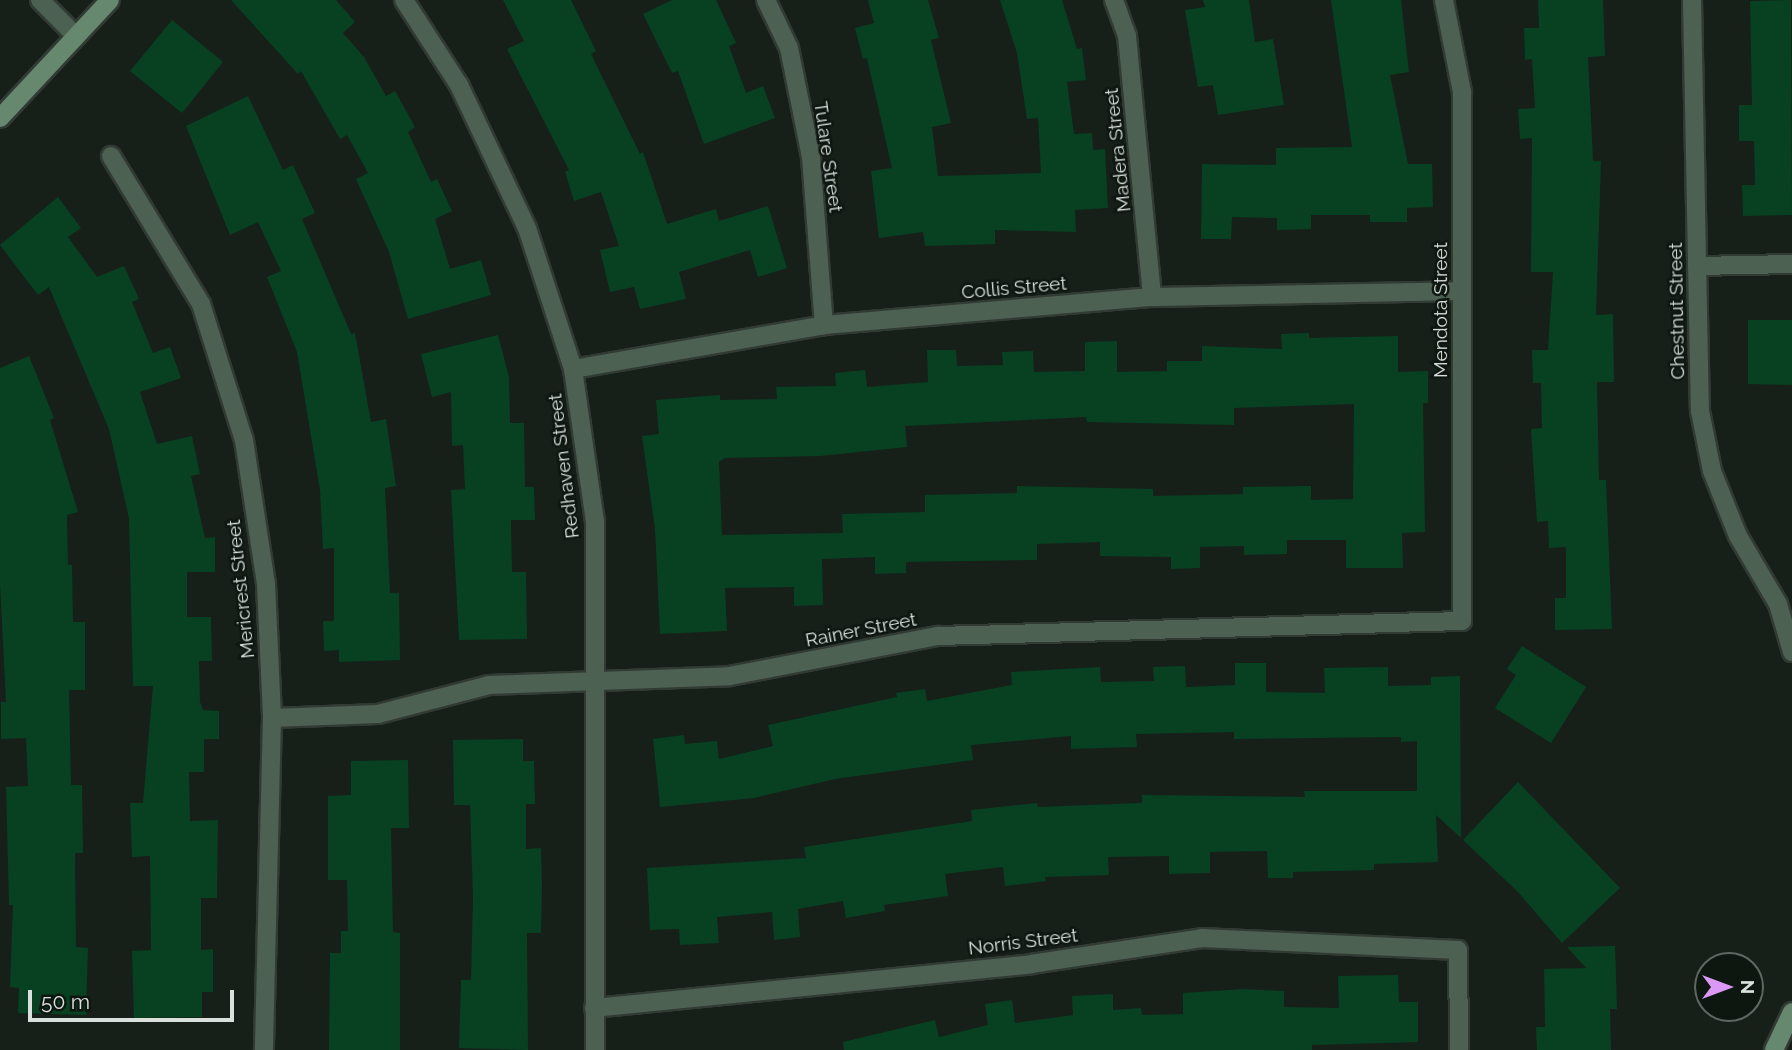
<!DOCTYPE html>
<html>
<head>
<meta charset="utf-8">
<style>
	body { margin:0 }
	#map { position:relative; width:1792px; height:1050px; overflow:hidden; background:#171f19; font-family:Raleway,sans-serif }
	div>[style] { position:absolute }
	.building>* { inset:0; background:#074121 }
	.roads { filter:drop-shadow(2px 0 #323a34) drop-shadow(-2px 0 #323a34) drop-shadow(0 2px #323a34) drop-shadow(0 -2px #323a34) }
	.street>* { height:18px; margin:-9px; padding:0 9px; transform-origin:9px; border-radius:9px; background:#4c6151 }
	.secondary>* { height:18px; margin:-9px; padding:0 9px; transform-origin:9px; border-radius:9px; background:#65886f }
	span { translate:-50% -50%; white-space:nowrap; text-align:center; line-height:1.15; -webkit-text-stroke:5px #0e1610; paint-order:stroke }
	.street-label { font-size:19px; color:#dae0dc }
	.north { position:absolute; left:1694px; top:952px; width:70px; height:70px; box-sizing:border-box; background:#0e1610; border:2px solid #606762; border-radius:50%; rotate:90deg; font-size:19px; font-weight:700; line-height:28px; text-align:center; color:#dae0dc }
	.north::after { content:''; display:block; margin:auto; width:24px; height:32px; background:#db99f5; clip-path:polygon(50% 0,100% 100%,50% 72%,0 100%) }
	.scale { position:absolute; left:28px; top:990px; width:206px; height:32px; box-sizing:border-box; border:4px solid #dae0dc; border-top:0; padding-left:9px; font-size:21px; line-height:24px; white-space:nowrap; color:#dae0dc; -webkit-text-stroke:5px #0e1610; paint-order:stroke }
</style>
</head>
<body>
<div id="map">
	<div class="building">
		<i style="clip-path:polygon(231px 0,336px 0,355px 22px,343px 33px,364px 57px,386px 96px,395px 91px,415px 127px,408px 132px,431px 182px,437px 179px,452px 211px,435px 219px,450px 269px,481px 260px,491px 295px,408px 319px,389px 252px,356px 179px,368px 173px,347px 135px,340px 139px,301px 71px,298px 74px)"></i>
		<i style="clip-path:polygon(503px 0,571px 0,596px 51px,591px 54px,640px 154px,643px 152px,667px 224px,716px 209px,719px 221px,768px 206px,787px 268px,758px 277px,750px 250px,679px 272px,686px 299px,640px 309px,634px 287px,610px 292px,600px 250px,619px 246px,601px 192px,574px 201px,565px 172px,569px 170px,507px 49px,524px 41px)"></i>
		<i style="clip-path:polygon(672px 0,716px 0,736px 43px,729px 46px,746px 93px,763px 86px,775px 118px,704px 144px,678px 71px,672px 73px,643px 14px)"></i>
		<i style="clip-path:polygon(868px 0,928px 0,939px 38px,931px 40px,951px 123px,932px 127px,938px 176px,1041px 173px,1038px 118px,1027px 119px,1017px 53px,1000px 0,1062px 0,1077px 49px,1082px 48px,1086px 80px,1067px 82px,1074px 134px,1092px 133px,1093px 150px,1105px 149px,1108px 208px,1075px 210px,1076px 232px,995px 230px,995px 244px,925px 246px,923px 232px,879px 238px,871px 171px,892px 168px,867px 58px,863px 59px,855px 28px,874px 23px)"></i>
		<i style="clip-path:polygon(1203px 0,1249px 0,1255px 42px,1273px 39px,1284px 105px,1218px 115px,1213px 85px,1198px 87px,1185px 10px,1205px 7px)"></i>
		<i style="clip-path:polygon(1331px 0,1401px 0,1409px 72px,1390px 75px,1408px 164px,1432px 164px,1433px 207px,1407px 208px,1407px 222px,1370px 222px,1370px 215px,1311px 215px,1311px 229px,1277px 230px,1277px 218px,1232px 217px,1231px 239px,1201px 239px,1202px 164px,1276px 165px,1276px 148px,1352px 147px)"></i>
		<i style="clip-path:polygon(1538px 0,1603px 0,1605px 56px,1588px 57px,1593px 161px,1601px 161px,1596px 315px,1613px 314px,1614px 382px,1597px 382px,1599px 480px,1606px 480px,1612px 629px,1555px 630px,1555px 598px,1566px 598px,1566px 547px,1549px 548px,1548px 521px,1537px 522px,1531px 429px,1542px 428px,1541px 383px,1533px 383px,1532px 350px,1548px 350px,1553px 272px,1531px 272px,1532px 138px,1520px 139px,1518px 109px,1535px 108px,1532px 59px,1525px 60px,1524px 28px,1539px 28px)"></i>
		<i style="clip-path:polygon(1791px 0,1792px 215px,1743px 216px,1742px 185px,1755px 185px,1754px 141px,1739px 141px,1739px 105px,1752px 105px,1750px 1px)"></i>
		<i style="clip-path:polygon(172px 20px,223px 62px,182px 113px,130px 71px)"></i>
		<i style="clip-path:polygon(248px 96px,283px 170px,293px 165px,315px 213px,302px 219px,351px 334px,355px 333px,371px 422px,386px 419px,396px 486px,385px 488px,390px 593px,399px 593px,400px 660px,339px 662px,339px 650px,324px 651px,323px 621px,334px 621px,334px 548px,323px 549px,320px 490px,297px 352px,267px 277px,281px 271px,258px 222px,230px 235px,186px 126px)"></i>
		<i style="clip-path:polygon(58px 197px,81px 228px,68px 237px,97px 277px,124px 266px,139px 299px,132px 302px,153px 353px,170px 347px,181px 378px,140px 392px,157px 444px,192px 436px,200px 474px,191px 476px,205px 538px,215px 537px,215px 572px,187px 572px,187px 617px,211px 617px,212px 661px,199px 661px,200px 702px,203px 710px,219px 711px,219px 739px,204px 739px,204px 772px,189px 772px,190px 821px,218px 820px,217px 898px,201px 898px,201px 950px,213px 949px,213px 992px,202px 992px,202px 1017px,134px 1018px,132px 951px,151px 950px,150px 856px,132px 857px,130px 803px,143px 803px,153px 686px,133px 686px,129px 518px,109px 429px,49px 287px,38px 295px,0 245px)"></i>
		<i style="clip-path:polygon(1748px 320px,1792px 320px,1792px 385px,1748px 384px)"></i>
		<i style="clip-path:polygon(evenodd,1309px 333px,1309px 338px,1398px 336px,1398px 372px,1428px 371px,1428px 403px,1423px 403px,1425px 532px,1402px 533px,1403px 568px,1346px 568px,1346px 540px,1287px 540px,1287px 554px,1244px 555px,1244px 546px,1200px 547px,1200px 568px,1171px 569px,1171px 557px,1100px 556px,1100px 542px,1037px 544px,1037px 560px,906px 562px,906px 573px,875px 574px,875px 557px,822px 559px,823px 605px,794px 606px,794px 587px,725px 588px,727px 631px,660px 634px,655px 529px,642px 436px,659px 434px,656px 400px,720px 395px,720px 400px,777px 399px,776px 387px,836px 386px,835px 373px,865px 370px,867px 387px,928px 382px,927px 350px,956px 350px,957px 366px,1003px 365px,1002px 352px,1033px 351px,1034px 372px,1085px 371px,1085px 342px,1117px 341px,1117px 372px,1167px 371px,1167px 361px,1202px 361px,1202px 346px,1282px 349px,1281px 334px,1309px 333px,1354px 404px,1353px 499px,1311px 500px,1311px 486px,1243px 487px,1243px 494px,1153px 496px,1153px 489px,1017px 486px,1017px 493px,925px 495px,925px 512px,842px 514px,843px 533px,722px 535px,719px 462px,725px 458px,820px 456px,907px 447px,905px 426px,1086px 417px,1087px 422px,1234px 425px,1234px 408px,1354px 404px)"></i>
		<i style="clip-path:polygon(498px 335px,509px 377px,510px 423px,524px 423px,525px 487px,534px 487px,535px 520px,511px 520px,512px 572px,526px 572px,527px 639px,459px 640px,451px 490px,465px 489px,463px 445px,452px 446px,451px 392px,432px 397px,421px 354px)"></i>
		<i style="clip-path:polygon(29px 356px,54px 418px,50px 420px,78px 512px,67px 515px,68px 565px,72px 565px,73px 622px,85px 622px,85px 690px,69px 690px,71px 785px,82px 785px,83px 853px,75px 853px,76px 947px,88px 948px,86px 1015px,18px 1013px,19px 988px,10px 987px,13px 905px,9px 905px,6px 787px,28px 786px,26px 738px,1px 739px,1px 702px,6px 702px,0 584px,0 368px)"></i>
		<i style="clip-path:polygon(1522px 646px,1586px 687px,1551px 743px,1495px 708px,1516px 675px,1507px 669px)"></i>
		<i style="clip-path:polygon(1235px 663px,1266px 663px,1266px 692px,1325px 693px,1324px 668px,1388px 667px,1388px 686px,1431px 685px,1431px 677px,1460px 676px,1461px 838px,1436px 815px,1438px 862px,1374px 864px,1374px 870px,1293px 872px,1293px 878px,1268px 878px,1267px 851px,1210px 852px,1210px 873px,1169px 874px,1169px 856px,1108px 857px,1109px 875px,1045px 877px,1046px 881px,1005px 886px,1003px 867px,945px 874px,948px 896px,884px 905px,885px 911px,846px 918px,843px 901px,798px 909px,800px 937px,774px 940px,772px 912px,717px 917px,719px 943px,680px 945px,679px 929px,650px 930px,647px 868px,806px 858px,804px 847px,972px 821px,971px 810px,1037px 803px,1038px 807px,1142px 803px,1142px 795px,1305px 797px,1304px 791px,1417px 791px,1417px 741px,1401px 742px,1401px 737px,1234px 739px,1234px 732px,1136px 734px,1137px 747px,1071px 749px,1071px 736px,971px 745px,973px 760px,835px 779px,754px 798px,660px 807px,653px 739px,684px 735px,685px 744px,717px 741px,719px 759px,773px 746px,768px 725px,897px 697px,896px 693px,925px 689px,927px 701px,1012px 685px,1011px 672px,1100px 667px,1101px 682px,1154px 681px,1153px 667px,1185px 666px,1186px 687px,1235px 685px)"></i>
		<i style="clip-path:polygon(523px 739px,523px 761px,534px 761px,535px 804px,526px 804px,526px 849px,541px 848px,542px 887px,541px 933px,527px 933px,528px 1050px,459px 1048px,461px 980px,471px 980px,473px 898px,470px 805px,454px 805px,453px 740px)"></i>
		<i style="clip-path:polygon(408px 760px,409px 828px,391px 828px,393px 932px,400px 933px,400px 1050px,329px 1050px,330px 953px,341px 953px,341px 931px,348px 931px,347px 880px,328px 880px,328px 796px,351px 795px,351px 761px)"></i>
		<i style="clip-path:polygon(1518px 782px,1620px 888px,1562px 943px,1518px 892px,1463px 840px)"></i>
		<i style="clip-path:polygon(1615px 946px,1617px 1009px,1610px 1009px,1611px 1050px,1537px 1050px,1536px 1027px,1545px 1027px,1544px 969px,1586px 968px,1567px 947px)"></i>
		<i style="clip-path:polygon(1398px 975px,1399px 1002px,1418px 1002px,1418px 1042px,1312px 1045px,1312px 1050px,844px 1050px,843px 1042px,935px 1020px,939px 1037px,988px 1025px,985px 1004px,1012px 1000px,1015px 1023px,1073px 1015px,1072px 996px,1113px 994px,1113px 1010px,1141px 1008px,1142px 1015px,1183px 1014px,1183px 993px,1244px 989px,1284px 991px,1284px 1007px,1339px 1008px,1338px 976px)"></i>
	</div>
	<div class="roads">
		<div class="street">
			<i style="left:40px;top:0;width:51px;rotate:45deg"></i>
			<i style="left:404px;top:0;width:101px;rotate:57.1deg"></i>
			<i style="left:459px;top:85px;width:158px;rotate:64.6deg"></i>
			<i style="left:527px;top:228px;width:148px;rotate:71.9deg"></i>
			<i style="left:573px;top:369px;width:154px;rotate:81.8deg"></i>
			<i style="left:595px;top:521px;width:529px;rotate:90deg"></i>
			<i style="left:766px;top:0;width:53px;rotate:64.4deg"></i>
			<i style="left:789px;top:48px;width:111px;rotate:78.6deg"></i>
			<i style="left:811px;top:157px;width:169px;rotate:85.6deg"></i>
			<i style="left:1114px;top:0;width:38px;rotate:70deg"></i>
			<i style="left:1127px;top:36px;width:262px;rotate:84.5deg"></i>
			<i style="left:1692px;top:0;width:411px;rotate:88.9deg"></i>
			<i style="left:1700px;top:411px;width:61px;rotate:78.7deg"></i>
			<i style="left:1712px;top:471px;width:70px;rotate:68.2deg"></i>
			<i style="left:1738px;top:536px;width:79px;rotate:59.5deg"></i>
			<i style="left:1778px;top:604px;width:50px;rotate:73.7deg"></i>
			<i style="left:111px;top:156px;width:173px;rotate:58.7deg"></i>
			<i style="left:201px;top:304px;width:143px;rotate:72.5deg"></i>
			<i style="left:244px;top:440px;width:146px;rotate:81.3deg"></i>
			<i style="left:266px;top:584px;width:134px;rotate:87.4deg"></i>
			<i style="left:272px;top:718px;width:332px;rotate:91.4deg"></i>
			<i style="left:1697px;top:266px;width:95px;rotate:-1.2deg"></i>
			<i style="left:573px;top:369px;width:255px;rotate:-9.9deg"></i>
			<i style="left:824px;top:325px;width:329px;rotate:-4.9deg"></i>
			<i style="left:1152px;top:297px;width:310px;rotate:-1.1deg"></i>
			<i style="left:272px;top:718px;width:106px;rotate:-2.2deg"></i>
			<i style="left:378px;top:714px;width:115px;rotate:-14.6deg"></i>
			<i style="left:489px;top:685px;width:241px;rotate:-2.1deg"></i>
			<i style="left:730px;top:676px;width:212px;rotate:-10.9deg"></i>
			<i style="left:938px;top:636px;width:524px;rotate:-1.64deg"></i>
			<i style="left:1462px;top:621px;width:529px;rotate:-90deg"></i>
			<i style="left:1462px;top:92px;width:94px;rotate:-101.1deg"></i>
			<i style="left:594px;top:1008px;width:439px;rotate:-5.7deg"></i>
			<i style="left:1031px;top:964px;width:173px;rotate:-8.6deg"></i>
			<i style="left:1202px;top:938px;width:256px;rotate:2.7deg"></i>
			<i style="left:1458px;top:950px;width:100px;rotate:89.4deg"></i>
		</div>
		<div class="secondary">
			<i style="left:0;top:118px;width:161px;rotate:-47deg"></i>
			<i style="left:1774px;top:1050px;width:42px;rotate:-64.7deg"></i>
		</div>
	</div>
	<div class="street-label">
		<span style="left:1118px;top:150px;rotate:-96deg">Madera Street</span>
		<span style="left:828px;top:157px;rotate:82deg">Tulare Street</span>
		<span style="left:1014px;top:288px;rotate:-5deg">Collis Street</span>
		<span style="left:1441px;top:310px;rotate:-90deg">Mendota Street</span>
		<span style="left:1677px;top:311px;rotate:-91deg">Chestnut Street</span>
		<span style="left:564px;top:466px;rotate:-97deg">Redhaven Street</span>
		<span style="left:241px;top:589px;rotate:-96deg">Mericrest Street</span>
		<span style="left:861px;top:630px;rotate:-11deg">Rainer Street</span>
		<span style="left:1023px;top:942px;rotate:-7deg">Norris Street</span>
	</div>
	<div class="north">N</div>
	<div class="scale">50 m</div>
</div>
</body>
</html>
